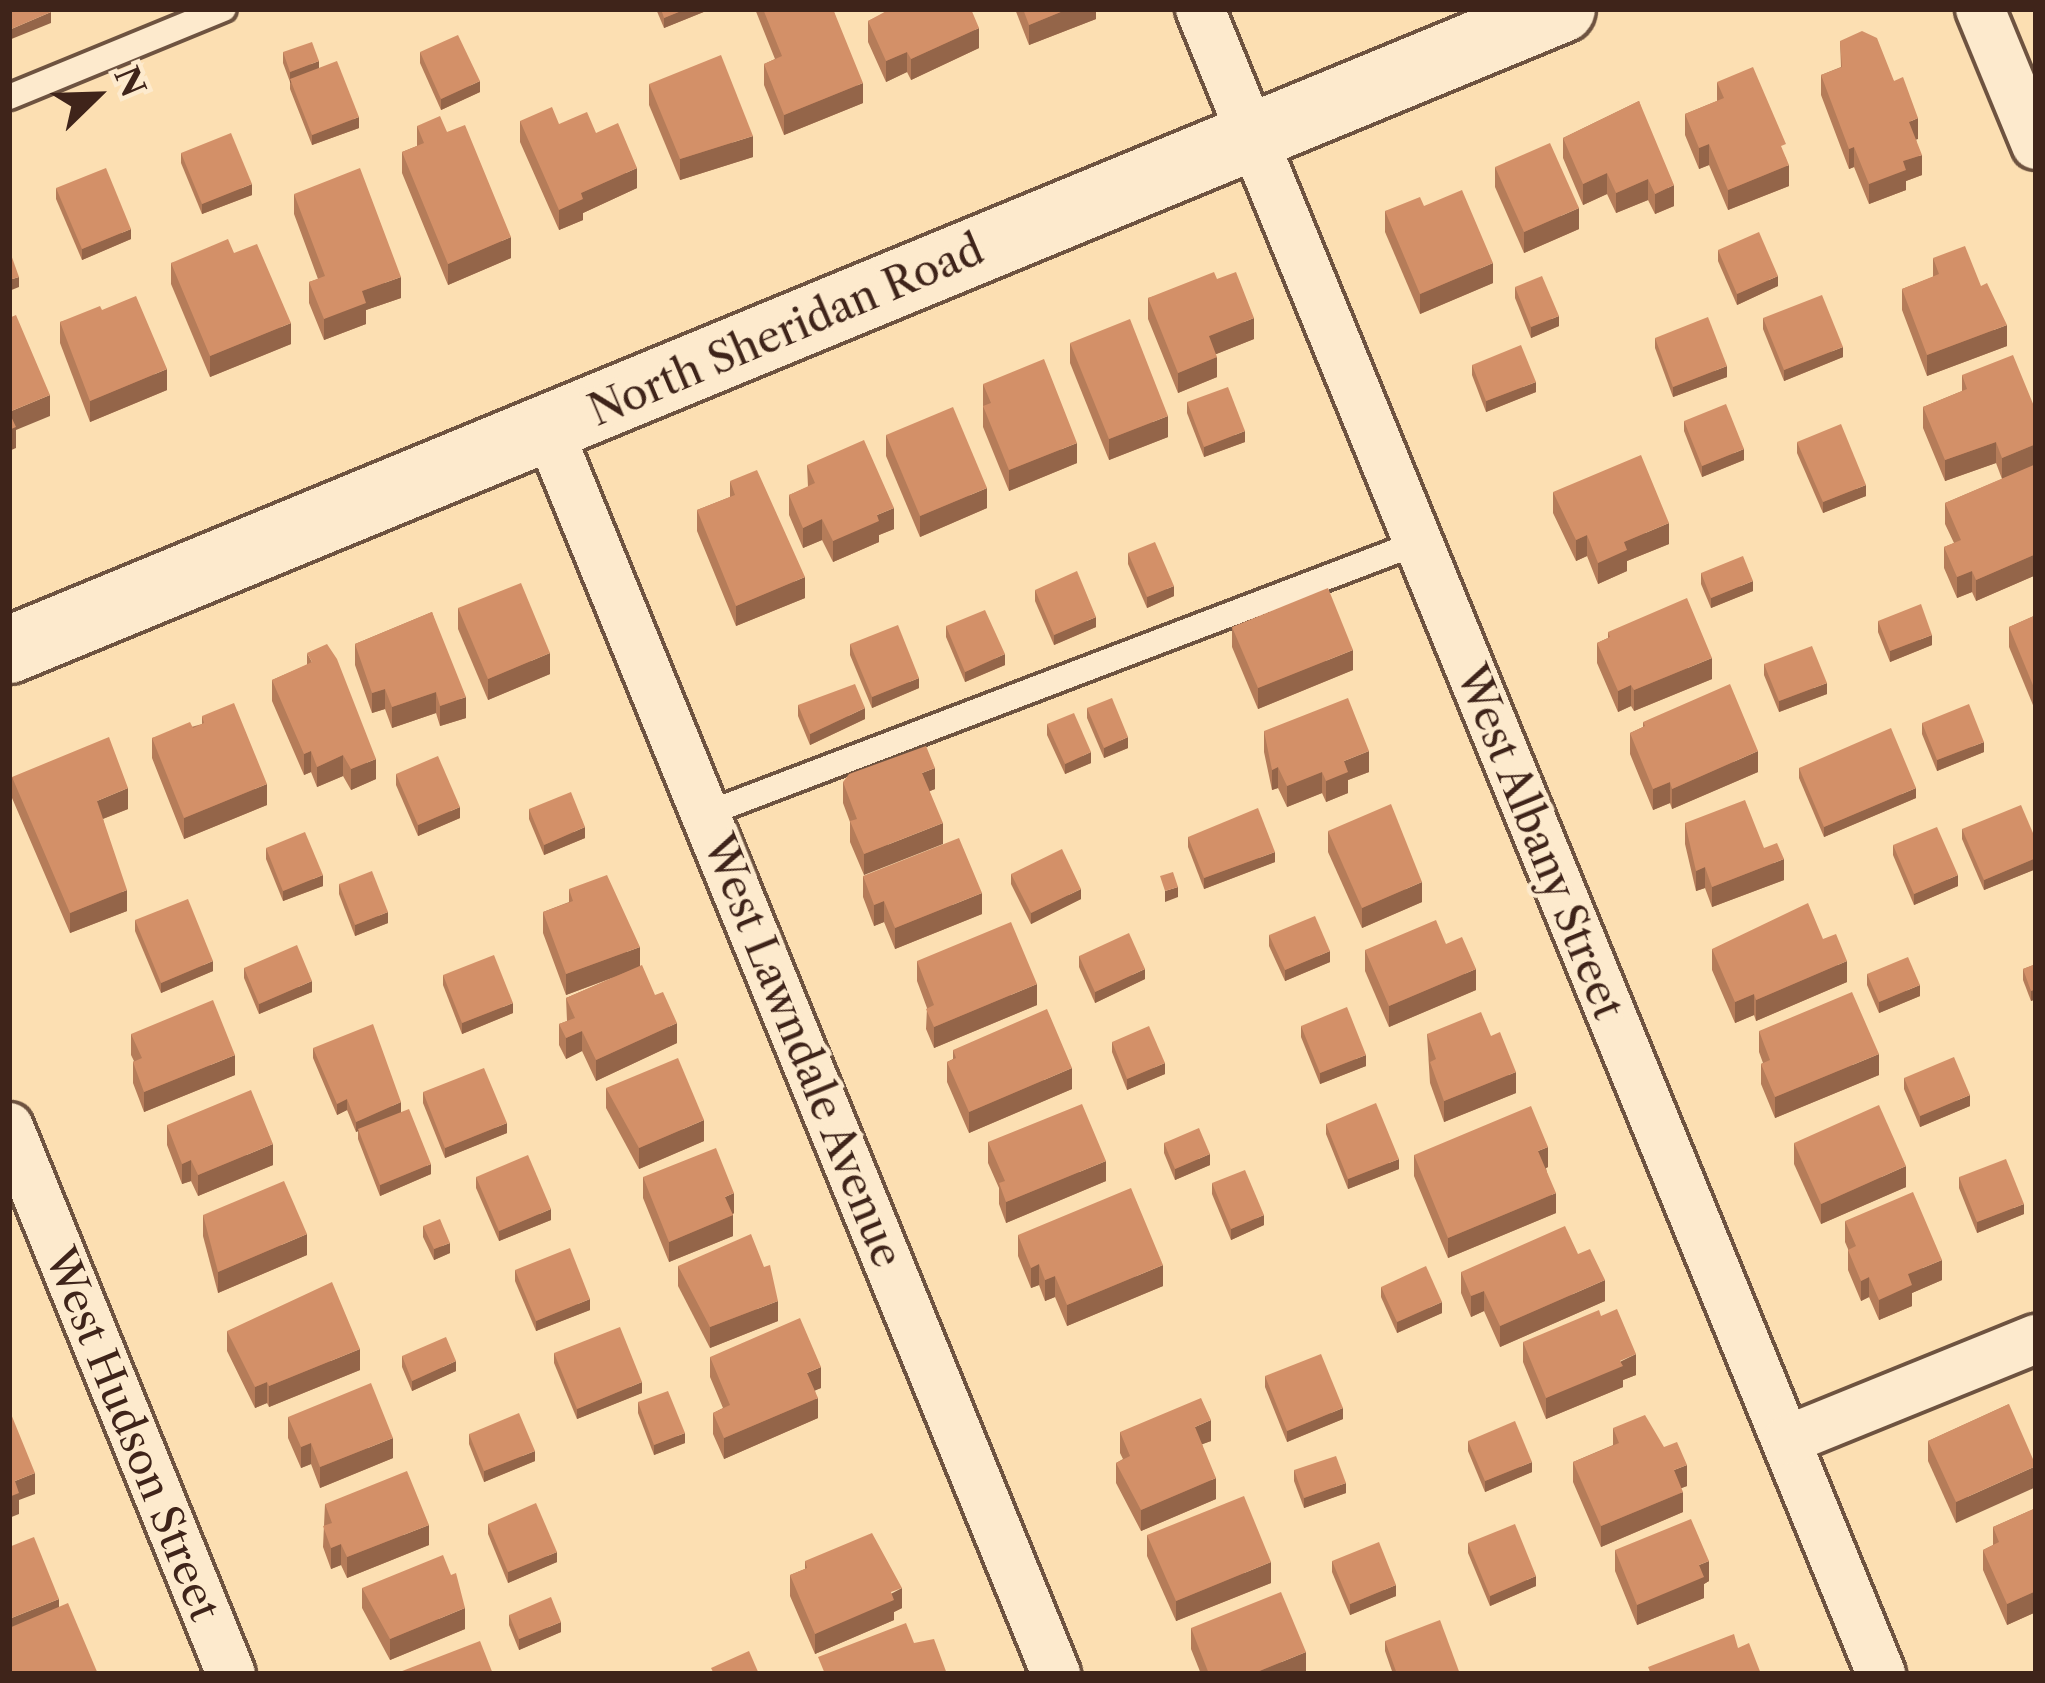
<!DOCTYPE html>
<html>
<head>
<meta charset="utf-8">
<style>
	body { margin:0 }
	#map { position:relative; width:2045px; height:1683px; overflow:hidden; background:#fcdfb2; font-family:"Libre Caslon Text",serif }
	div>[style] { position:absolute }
	.roads { filter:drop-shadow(3px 0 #6e5340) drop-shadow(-3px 0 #6e5340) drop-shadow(0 3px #6e5340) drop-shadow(0 -3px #6e5340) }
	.service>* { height:24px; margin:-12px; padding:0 12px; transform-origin:12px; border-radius:12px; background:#fdeacd }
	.minor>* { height:48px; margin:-24px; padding:0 24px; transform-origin:24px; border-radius:24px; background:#fdeacd }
	.secondary>* { height:66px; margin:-33px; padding:0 33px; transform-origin:33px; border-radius:33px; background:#fdeacd }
	.wall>* { inset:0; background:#b57c59 }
	.shaded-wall>* { inset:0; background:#946549 }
	.building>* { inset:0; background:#d39068 }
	span { translate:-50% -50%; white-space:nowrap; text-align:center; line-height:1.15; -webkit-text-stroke:9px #fdeacd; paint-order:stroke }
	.street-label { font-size:42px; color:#3f241a }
	.frame { position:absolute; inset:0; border:12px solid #3f241a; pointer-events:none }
	.north { position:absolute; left:36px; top:36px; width:120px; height:120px; -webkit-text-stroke:9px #fdeacd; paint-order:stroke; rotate:67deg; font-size:33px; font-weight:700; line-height:48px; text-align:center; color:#3f241a }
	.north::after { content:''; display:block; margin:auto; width:42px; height:54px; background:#3f241a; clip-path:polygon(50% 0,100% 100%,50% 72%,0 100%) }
</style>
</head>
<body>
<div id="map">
	<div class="roads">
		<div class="service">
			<i style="left:9px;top:97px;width:232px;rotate:-22.3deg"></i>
			<i style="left:706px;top:814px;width:761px;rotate:-20.86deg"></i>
		</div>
		<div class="minor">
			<i style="left:1200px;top:9px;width:1799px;rotate:67.75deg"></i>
			<i style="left:1980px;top:9px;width:147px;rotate:67.6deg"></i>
			<i style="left:548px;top:429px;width:1345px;rotate:67.8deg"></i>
			<i style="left:9px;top:1127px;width:590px;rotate:67.91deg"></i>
			<i style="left:1787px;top:1440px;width:269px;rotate:-22.1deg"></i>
		</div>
		<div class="secondary">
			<i style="left:9px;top:650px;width:1680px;rotate:-22.43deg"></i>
		</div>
	</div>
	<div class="wall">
		<i style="clip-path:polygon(656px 9px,711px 9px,664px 28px)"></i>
		<i style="clip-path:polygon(755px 9px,833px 9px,863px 103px,784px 135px,764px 85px,764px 64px,775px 59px)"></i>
		<i style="clip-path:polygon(884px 9px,971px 9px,979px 48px,911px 80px,907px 72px,886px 82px,868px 42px,868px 21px,885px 13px)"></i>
		<i style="clip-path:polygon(1015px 9px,1096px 9px,1096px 19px,1029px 45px)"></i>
		<i style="clip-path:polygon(1840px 41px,1894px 81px,1918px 139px,1916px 139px,1922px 175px,1906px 181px,1906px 190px,1869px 204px,1854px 167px,1849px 169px,1821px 95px,1821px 75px,1841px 67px)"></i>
		<i style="clip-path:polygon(283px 52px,319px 68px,359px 128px,312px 145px,290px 89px,290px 82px,283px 63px)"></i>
		<i style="clip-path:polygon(420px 52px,480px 92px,441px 110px,420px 63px)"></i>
		<i style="clip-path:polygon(1717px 82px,1786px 158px,1789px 186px,1728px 210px,1709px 165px,1699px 169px,1685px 135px,1685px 114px,1717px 101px)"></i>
		<i style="clip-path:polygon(649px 84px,753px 157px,680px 180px,649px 105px)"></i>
		<i style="clip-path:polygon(1639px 101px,1674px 206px,1655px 214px,1648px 200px,1616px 213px,1607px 194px,1583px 205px,1563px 158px,1563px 138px)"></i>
		<i style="clip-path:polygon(520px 121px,559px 124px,596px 133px,637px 188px,583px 213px,583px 220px,559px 230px,520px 142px)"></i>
		<i style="clip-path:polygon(417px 126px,447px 132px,511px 258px,448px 285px,402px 173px,402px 152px,417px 146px)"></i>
		<i style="clip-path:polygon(181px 153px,252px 195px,202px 214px,181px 163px)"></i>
		<i style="clip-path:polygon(1495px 167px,1579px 229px,1524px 253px,1495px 187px)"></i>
		<i style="clip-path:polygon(56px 188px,131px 239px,82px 260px,56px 199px)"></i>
		<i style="clip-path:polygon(294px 194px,401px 298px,366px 310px,366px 324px,324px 340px,309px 303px,309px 282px,318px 279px,294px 214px)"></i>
		<i style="clip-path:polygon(1424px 206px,1493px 283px,1420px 314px,1385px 232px,1385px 211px)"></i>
		<i style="clip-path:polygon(1718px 250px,1778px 286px,1737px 305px,1718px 261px)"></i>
		<i style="clip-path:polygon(234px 253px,291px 344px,210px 377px,171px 284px,171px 263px)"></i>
		<i style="clip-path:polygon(1933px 258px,2007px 346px,1927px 376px,1902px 310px,1902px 289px,1933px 277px)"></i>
		<i style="clip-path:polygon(1217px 279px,1254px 339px,1216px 354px,1217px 377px,1178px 393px,1148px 319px,1148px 298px)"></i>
		<i style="clip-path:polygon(1515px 287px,1559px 326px,1531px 338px,1515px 298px)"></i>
		<i style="clip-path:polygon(102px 310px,167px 390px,90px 422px,60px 343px,60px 322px)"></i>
		<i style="clip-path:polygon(1763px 318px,1843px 357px,1784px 381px,1763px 329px)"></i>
		<i style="clip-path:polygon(1655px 338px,1727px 377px,1673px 397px,1655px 348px)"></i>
		<i style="clip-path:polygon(1070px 343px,1168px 437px,1109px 460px,1070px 363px)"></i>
		<i style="clip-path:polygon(1472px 365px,1536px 392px,1486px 412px,1472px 375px)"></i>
		<i style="clip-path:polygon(1962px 375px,2036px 411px,2036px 575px,1976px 601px,1972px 592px,1957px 598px,1944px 568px,1944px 547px,1954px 543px,1945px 524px,1945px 503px,2002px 479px,1996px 463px,1945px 481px,1923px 428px,1923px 407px,1962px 391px)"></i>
		<i style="clip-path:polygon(983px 384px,1077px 463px,1009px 491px,983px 427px)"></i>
		<i style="clip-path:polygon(1187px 402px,1245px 442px,1204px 457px,1187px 413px)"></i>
		<i style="clip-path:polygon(1684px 421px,1744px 460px,1702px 477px,1684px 431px)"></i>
		<i style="clip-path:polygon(886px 435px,987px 508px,920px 537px,886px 456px)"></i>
		<i style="clip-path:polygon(1797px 442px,1866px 496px,1823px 513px,1797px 453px)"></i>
		<i style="clip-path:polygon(807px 465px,894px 529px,879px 535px,879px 542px,833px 562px,822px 540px,803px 548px,789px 515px,789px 495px,808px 487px)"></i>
		<i style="clip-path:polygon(730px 481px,805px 598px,736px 626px,697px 531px,697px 510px,730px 497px)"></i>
		<i style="clip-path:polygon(1553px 492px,1669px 544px,1627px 561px,1627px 571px,1598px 584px,1587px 556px,1576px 561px,1553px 513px)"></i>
		<i style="clip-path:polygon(1128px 553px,1174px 596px,1147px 608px,1128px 564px)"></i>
		<i style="clip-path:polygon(1701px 573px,1753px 591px,1711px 608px,1701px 584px)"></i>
		<i style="clip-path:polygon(1035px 590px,1096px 627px,1054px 645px,1035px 601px)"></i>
		<i style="clip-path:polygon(458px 608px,550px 674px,488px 700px,458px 629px)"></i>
		<i style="clip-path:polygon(432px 612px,466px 718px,440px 726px,436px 713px,392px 728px,385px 709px,372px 713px,355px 665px,355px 644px)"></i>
		<i style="clip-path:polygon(2036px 615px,2035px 710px,2009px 647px,2009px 627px)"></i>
		<i style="clip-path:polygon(1878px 621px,1932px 645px,1890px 662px,1878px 632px)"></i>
		<i style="clip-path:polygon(946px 626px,1005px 665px,965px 682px,946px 637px)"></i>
		<i style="clip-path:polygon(1232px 627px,1353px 670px,1258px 709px,1232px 647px)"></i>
		<i style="clip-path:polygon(1608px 632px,1712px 679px,1634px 711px,1631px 706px,1618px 712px,1597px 663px,1597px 643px,1608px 638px)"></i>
		<i style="clip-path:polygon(850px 644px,919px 688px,872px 708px,850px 655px)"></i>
		<i style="clip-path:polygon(307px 653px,376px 779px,351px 790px,343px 776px,317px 787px,311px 772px,304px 775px,272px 701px,272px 680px,307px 665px)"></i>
		<i style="clip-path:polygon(1764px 664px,1827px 694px,1779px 712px,1764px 675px)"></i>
		<i style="clip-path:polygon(798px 705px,865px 719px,810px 745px,798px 716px)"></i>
		<i style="clip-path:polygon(1087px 708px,1128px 748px,1104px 758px,1087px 718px)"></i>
		<i style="clip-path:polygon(202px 716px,267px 805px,184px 839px,152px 758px,152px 738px,202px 724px)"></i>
		<i style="clip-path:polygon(1643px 722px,1758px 772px,1672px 809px,1670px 803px,1653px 810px,1630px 754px,1630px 733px,1643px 727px)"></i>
		<i style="clip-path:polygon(1922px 723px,1984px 752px,1937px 771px,1922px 734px)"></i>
		<i style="clip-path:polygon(1047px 724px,1091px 763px,1065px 774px,1047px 735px)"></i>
		<i style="clip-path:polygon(1264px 731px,1369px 772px,1348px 780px,1348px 793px,1326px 802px,1322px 793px,1287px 807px,1278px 788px,1272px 790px,1264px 752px)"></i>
		<i style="clip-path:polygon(1799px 768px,1916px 798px,1824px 837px,1799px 778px)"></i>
		<i style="clip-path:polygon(396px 774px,460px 818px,418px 836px,396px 785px)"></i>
		<i style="clip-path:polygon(12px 777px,128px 809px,103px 819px,127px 911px,70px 933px,12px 798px)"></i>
		<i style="clip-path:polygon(843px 782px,935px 789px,930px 791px,864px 875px,850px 842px,850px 822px,843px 803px)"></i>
		<i style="clip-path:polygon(529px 809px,585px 838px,544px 855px,529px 819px)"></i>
		<i style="clip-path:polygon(1685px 823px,1764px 848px,1784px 880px,1712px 907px,1705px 888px,1696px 891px,1685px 844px)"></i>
		<i style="clip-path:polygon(1962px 829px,2036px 840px,2036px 869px,1984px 890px,1962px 839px)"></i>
		<i style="clip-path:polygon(1328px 831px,1422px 902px,1362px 928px,1328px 852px)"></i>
		<i style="clip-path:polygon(1188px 837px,1275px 862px,1204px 889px,1188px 847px)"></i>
		<i style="clip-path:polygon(1893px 845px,1958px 886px,1914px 905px,1893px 855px)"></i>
		<i style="clip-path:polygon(266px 848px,323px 886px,283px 901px,266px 859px)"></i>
		<i style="clip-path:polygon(1011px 874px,1081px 899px,1031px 924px,1011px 884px)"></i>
		<i style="clip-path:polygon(863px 876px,982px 914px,895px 949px,884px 922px,874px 926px,863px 897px)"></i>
		<i style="clip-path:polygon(339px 884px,388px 923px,355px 936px,339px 894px)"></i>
		<i style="clip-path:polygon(569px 889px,640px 966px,677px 1043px,596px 1081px,582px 1051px,566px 1059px,559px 1045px,559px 1024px,567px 1021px,566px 998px,615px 977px,566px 995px,543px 933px,543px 912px,569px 902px)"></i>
		<i style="clip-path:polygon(135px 920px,213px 971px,161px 993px,135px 931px)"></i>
		<i style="clip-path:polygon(1269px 935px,1330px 962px,1285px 981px,1269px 946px)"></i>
		<i style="clip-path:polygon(1823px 939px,1847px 982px,1756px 1021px,1754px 1015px,1735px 1023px,1712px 970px,1712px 949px)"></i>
		<i style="clip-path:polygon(1446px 944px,1476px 990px,1389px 1027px,1365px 971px,1365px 950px)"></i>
		<i style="clip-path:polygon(1079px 956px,1145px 979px,1095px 1003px,1079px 967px)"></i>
		<i style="clip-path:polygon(917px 961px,1037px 1005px,934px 1048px,926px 1029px,927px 1008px,917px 981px)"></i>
		<i style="clip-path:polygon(2036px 964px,2036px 999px,2031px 1001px,2023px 980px,2023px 969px)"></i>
		<i style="clip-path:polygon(244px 968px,312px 992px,259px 1014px,244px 978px)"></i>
		<i style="clip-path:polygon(1867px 974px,1920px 996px,1879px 1013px,1867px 985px)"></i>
		<i style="clip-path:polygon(443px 975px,513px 1013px,462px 1034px,443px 985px)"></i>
		<i style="clip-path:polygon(1301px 1026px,1366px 1066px,1320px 1084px,1301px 1037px)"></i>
		<i style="clip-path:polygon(1759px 1031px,1879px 1075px,1775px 1118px,1761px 1084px,1761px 1064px,1763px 1063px,1759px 1052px)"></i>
		<i style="clip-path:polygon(131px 1034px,235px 1075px,144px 1112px,133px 1083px,133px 1062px,134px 1061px,131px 1055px)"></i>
		<i style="clip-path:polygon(1427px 1034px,1491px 1036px,1516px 1093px,1444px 1122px,1430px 1083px)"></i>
		<i style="clip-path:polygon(1112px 1042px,1165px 1074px,1127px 1090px,1112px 1052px)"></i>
		<i style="clip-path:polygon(313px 1048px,401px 1112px,431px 1174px,380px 1196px,358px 1139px,358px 1131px,356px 1132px,347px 1110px,337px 1115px,313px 1058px)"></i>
		<i style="clip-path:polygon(953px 1050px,1072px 1089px,969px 1133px,947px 1082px,947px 1062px,953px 1059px)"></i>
		<i style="clip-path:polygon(1904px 1078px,1970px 1106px,1920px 1127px,1904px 1089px)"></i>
		<i style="clip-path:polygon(606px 1088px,704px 1141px,639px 1169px,606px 1108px)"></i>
		<i style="clip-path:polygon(423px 1092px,507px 1133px,445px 1158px,423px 1103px)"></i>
		<i style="clip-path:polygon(1326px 1124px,1399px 1169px,1348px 1189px,1326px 1134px)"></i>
		<i style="clip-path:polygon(167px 1125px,273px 1165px,198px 1196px,191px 1181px,182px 1184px,167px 1145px)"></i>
		<i style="clip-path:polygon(988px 1142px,1106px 1181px,1006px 1223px,999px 1204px,999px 1188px,988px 1163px)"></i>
		<i style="clip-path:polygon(1164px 1143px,1210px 1165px,1175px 1180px,1164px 1153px)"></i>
		<i style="clip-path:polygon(1794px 1143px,1906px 1187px,1821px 1224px,1794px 1164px)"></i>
		<i style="clip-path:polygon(1414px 1155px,1548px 1167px,1546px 1168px,1556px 1213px,1448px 1258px,1414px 1176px)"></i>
		<i style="clip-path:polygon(476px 1177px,551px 1220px,499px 1241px,476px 1188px)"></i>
		<i style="clip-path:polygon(643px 1177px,734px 1213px,733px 1214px,733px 1236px,669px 1262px,643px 1198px)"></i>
		<i style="clip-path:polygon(1959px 1177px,2024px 1214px,1977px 1233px,1959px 1188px)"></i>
		<i style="clip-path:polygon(1212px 1183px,1264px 1225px,1231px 1240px,1212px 1194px)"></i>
		<i style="clip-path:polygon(203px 1215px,307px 1255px,218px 1293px,203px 1236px)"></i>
		<i style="clip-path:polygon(1845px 1221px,1942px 1280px,1912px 1293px,1912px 1306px,1879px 1320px,1869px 1297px,1861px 1301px,1848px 1270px,1848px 1249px,1845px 1242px)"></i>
		<i style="clip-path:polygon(423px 1226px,450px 1253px,434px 1260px,423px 1237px)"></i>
		<i style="clip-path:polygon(1018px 1235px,1163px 1286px,1067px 1326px,1055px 1297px,1045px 1301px,1039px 1285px,1031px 1288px,1018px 1256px)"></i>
		<i style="clip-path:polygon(678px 1266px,778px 1321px,710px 1348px,678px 1286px)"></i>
		<i style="clip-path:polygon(515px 1270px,590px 1310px,536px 1331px,515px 1281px)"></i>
		<i style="clip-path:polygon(1461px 1272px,1605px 1301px,1500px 1347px,1484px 1311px,1471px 1317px,1461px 1293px)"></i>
		<i style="clip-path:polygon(1381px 1287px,1442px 1313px,1397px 1333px,1381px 1297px)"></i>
		<i style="clip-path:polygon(227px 1331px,360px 1370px,269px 1407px,267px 1403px,255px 1408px,227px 1351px)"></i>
		<i style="clip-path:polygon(1523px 1342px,1636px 1375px,1623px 1380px,1623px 1387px,1546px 1419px,1523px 1362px)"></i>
		<i style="clip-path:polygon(554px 1353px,642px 1393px,577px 1419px,554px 1363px)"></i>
		<i style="clip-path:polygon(402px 1356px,456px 1371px,412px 1391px,402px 1367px)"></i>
		<i style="clip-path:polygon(710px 1357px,821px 1388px,815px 1390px,818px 1418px,724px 1459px,713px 1434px,713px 1413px,723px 1408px,710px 1377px)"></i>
		<i style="clip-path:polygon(1265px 1376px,1343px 1419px,1287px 1442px,1265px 1387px)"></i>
		<i style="clip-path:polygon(638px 1402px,685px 1443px,654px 1455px,638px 1413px)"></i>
		<i style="clip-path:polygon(2009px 1404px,1956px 1523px,1928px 1461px,1928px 1441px)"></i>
		<i style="clip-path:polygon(288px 1417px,393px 1458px,320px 1488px,311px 1464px,301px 1468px,288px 1438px)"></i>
		<i style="clip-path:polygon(1613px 1428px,1687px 1486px,1681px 1488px,1683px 1512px,1601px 1547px,1573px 1482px,1573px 1462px,1613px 1445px)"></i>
		<i style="clip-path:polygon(1120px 1432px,1211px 1441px,1202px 1444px,1216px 1499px,1141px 1531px,1116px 1483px,1116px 1463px,1123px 1459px,1120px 1453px)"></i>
		<i style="clip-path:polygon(469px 1434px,535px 1461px,484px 1482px,469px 1444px)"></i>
		<i style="clip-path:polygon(1468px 1441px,1532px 1472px,1485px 1492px,1468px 1451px)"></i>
		<i style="clip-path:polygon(1294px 1470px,1346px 1493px,1304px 1508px,1294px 1481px)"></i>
		<i style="clip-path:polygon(325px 1504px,429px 1545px,347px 1578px,341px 1565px,331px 1569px,323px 1547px)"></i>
		<i style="clip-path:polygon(2036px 1508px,2036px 1612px,2007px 1625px,1983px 1570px,1983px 1550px,1993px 1545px,1993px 1527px)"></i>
		<i style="clip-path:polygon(488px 1524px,557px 1562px,508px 1583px,488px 1534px)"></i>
		<i style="clip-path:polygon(1147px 1535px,1271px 1583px,1176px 1621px,1147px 1556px)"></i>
		<i style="clip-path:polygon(1468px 1543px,1536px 1586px,1490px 1606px,1468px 1553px)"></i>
		<i style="clip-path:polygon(1615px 1550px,1709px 1581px,1704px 1584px,1704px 1598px,1637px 1625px,1615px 1571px)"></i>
		<i style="clip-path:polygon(805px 1561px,902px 1608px,894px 1612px,894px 1620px,815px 1654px,790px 1596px,790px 1575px,805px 1569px)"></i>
		<i style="clip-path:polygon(1332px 1561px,1396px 1596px,1350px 1615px,1332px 1572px)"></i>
		<i style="clip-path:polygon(362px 1588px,465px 1629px,390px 1660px,362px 1608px)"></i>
		<i style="clip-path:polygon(509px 1615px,561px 1632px,519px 1650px,509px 1625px)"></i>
		<i style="clip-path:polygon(1191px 1628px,1306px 1672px,1302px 1674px,1201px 1674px,1191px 1649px)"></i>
		<i style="clip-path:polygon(1385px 1641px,1460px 1674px,1393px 1674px,1385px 1651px)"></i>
	</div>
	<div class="shaded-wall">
		<i style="clip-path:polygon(686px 9px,711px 9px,664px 28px,664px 18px)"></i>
		<i style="clip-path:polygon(1068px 9px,1096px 9px,1096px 19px,1029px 45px,1029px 25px)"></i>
		<i style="clip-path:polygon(51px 12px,51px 23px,9px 40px,9px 30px)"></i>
		<i style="clip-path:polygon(979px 28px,979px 48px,911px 80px,911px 59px)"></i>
		<i style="clip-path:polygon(907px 52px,907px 72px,886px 82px,886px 61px)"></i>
		<i style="clip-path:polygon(319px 61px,319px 72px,290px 83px,290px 72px)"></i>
		<i style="clip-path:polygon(480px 81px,480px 92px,441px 110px,441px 99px)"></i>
		<i style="clip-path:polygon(863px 83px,863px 103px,784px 135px,784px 115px)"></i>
		<i style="clip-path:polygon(359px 117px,359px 128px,312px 145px,312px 135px)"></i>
		<i style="clip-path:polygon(1918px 118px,1918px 139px,1909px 142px,1909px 122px)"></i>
		<i style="clip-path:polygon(753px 136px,753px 157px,680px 180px,680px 159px)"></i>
		<i style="clip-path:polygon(1709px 144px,1709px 165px,1699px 169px,1699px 148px)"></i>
		<i style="clip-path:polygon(1854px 147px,1854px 167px,1849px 169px,1849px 149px)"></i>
		<i style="clip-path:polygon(1922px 155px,1922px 175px,1906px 181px,1906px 190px,1869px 204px,1869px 184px,1903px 161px)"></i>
		<i style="clip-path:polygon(1789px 165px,1789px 186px,1728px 210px,1728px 190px)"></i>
		<i style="clip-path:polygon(637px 168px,637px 188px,583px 213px,583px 220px,559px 230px,559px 210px,581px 193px)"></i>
		<i style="clip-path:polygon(1607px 173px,1607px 194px,1583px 205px,1583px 184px)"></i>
		<i style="clip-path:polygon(1648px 179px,1648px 200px,1616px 213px,1616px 193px)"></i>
		<i style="clip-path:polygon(252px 184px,252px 195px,202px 214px,202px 204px)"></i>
		<i style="clip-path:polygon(1674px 185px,1674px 206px,1655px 214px,1655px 194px)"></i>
		<i style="clip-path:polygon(1579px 208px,1579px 229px,1524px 253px,1524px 232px)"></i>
		<i style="clip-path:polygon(131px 229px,131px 239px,82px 260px,82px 249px)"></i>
		<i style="clip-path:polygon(511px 237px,511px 258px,448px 285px,448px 264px)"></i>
		<i style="clip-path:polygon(1493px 263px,1493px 283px,1420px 314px,1420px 294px)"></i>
		<i style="clip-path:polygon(1778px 276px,1778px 286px,1737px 305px,1737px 294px)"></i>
		<i style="clip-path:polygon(19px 277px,19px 287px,9px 291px,9px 280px)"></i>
		<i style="clip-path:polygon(401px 277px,401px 298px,366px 310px,366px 324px,324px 340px,324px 319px,362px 291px)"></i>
		<i style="clip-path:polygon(1559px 316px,1559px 326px,1531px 338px,1531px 327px)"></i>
		<i style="clip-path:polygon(1254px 318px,1254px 339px,1209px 357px,1209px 336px)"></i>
		<i style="clip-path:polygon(291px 323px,291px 344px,210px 377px,210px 356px)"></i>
		<i style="clip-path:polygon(2007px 325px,2007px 346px,1927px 376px,1927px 355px)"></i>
		<i style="clip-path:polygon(1843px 347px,1843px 357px,1784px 381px,1784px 370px)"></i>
		<i style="clip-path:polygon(1217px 357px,1217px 377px,1178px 393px,1178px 373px)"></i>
		<i style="clip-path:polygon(1727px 366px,1727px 377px,1673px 397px,1673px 387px)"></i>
		<i style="clip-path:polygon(167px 369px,167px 390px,90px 422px,90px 401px)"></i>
		<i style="clip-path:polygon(1536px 382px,1536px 392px,1486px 412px,1486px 401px)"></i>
		<i style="clip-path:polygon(50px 395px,50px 416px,16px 430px,16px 448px,9px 451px,9px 412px)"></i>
		<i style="clip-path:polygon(1168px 416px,1168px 437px,1109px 460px,1109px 439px)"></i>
		<i style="clip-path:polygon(1245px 431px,1245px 442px,1204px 457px,1204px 447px)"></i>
		<i style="clip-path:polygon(1996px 442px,1996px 463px,1945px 481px,1945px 460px)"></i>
		<i style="clip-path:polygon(1077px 443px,1077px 463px,1009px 491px,1009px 470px)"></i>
		<i style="clip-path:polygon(2036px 444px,2036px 465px,2002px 479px,2002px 458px)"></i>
		<i style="clip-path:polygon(1744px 449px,1744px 460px,1702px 477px,1702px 466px)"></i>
		<i style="clip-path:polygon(1866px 485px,1866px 496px,1823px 513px,1823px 502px)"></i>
		<i style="clip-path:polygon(987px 488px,987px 508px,920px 537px,920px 516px)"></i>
		<i style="clip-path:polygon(894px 508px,894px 529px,879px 535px,879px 542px,833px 562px,833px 541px,877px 515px)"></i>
		<i style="clip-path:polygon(822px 519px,822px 540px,803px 548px,803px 528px)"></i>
		<i style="clip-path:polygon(1669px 523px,1669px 544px,1627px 561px,1627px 571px,1598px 584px,1598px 563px,1624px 542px)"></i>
		<i style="clip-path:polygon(1587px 535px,1587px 556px,1576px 561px,1576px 540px)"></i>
		<i style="clip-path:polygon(2036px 554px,2036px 575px,1976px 601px,1976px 580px)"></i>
		<i style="clip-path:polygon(1972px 571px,1972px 592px,1957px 598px,1957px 577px)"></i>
		<i style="clip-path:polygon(805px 577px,805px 598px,736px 626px,736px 606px)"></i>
		<i style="clip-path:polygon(1753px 581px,1753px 591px,1711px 608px,1711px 598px)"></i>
		<i style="clip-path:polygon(1174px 586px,1174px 596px,1147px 608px,1147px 597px)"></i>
		<i style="clip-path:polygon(1096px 617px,1096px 627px,1054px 645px,1054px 635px)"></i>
		<i style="clip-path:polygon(1932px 635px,1932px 645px,1890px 662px,1890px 651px)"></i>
		<i style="clip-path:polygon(1353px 650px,1353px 670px,1258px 709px,1258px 688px)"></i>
		<i style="clip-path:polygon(550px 653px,550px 674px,488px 700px,488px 679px)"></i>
		<i style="clip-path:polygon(1005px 654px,1005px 665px,965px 682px,965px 672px)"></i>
		<i style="clip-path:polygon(1712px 658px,1712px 679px,1634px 711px,1634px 690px)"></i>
		<i style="clip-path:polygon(919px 678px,919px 688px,872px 708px,872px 697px)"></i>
		<i style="clip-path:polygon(1827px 683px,1827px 694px,1779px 712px,1779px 701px)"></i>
		<i style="clip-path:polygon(1631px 685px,1631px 706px,1618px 712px,1618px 691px)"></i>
		<i style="clip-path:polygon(385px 689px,385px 709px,372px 713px,372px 693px)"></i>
		<i style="clip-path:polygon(436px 692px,436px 713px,392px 728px,392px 707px)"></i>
		<i style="clip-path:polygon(466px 697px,466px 718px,440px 726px,440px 706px)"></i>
		<i style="clip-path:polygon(865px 708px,865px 719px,810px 745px,810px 734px)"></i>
		<i style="clip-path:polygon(1128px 737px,1128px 748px,1104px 758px,1104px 748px)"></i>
		<i style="clip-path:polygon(1984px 742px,1984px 752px,1937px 771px,1937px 760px)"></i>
		<i style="clip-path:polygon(311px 751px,311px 772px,304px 775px,304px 754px)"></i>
		<i style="clip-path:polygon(1369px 751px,1369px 772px,1348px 780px,1348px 793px,1326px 802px,1326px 781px,1344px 761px)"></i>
		<i style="clip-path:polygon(1758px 751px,1758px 772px,1672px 809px,1672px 789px)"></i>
		<i style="clip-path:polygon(1091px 752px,1091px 763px,1065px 774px,1065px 764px)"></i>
		<i style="clip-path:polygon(343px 755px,343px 776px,317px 787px,317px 767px)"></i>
		<i style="clip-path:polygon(376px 759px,376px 779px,351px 790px,351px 769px)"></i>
		<i style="clip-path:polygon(1278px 767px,1278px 788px,1272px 790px,1272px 770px)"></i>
		<i style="clip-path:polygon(935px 768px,935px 789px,922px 794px,922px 773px)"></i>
		<i style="clip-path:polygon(1322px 772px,1322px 793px,1287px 807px,1287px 786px)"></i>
		<i style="clip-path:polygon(1670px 782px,1670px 803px,1653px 810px,1653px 789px)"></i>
		<i style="clip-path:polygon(267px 784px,267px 805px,184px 839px,184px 818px)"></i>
		<i style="clip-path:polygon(128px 788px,128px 809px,97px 821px,97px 801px)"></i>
		<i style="clip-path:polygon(1916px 788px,1916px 798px,1824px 837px,1824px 827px)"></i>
		<i style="clip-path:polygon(460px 807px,460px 818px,418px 836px,418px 825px)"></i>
		<i style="clip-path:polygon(943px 823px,943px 844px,864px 875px,864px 854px)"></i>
		<i style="clip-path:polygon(585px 827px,585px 838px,544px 855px,544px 845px)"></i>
		<i style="clip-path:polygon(1275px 852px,1275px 862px,1204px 889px,1204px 878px)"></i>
		<i style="clip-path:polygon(2036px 858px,2036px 869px,1984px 890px,1984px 880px)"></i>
		<i style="clip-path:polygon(1784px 859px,1784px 880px,1712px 907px,1712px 887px)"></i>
		<i style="clip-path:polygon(1705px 867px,1705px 888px,1696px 891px,1696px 871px)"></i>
		<i style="clip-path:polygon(323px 875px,323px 886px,283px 901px,283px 891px)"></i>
		<i style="clip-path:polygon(1958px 875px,1958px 886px,1914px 905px,1914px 894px)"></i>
		<i style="clip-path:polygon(1422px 882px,1422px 902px,1362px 928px,1362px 908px)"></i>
		<i style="clip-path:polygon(1178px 887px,1178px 897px,1165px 902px,1165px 891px)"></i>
		<i style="clip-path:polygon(1081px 889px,1081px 899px,1031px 924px,1031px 913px)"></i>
		<i style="clip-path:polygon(127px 890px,127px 911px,70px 933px,70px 913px)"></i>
		<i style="clip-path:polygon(982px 893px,982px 914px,895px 949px,895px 928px)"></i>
		<i style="clip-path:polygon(884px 901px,884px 922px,874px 926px,874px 905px)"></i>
		<i style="clip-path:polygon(388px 912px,388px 923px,355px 936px,355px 925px)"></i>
		<i style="clip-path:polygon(640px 947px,640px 967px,566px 995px,566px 974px)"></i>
		<i style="clip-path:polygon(1330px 951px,1330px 962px,1285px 981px,1285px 970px)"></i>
		<i style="clip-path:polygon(213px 961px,213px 971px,161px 993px,161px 983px)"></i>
		<i style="clip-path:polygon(1847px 961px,1847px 982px,1756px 1021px,1756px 1000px)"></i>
		<i style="clip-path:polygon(1145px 969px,1145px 979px,1095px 1003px,1095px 992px)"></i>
		<i style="clip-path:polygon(1476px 969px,1476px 990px,1389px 1027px,1389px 1006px)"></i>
		<i style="clip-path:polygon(312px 981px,312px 992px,259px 1014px,259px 1004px)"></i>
		<i style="clip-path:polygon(1037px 984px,1037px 1005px,934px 1048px,934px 1027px)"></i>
		<i style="clip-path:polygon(1920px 985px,1920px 996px,1879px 1013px,1879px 1002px)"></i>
		<i style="clip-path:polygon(2036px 989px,2036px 999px,2031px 1001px,2031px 991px)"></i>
		<i style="clip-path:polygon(1754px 994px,1754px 1015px,1735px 1023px,1735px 1002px)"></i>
		<i style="clip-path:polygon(513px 1003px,513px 1013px,462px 1034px,462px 1023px)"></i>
		<i style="clip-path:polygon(677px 1023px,677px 1043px,596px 1081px,596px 1060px)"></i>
		<i style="clip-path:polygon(582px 1031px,582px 1051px,566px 1059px,566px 1038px)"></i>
		<i style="clip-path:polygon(1879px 1054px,1879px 1075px,1775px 1118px,1775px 1097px)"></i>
		<i style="clip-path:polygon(235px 1055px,235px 1075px,144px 1112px,144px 1092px)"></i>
		<i style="clip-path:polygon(1366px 1055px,1366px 1066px,1320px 1084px,1320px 1073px)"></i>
		<i style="clip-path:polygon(1165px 1063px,1165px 1074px,1127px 1090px,1127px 1079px)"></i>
		<i style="clip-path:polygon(1072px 1068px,1072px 1089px,969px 1133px,969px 1112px)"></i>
		<i style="clip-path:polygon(1516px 1072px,1516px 1093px,1444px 1122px,1444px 1101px)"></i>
		<i style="clip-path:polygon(1970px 1095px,1970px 1106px,1920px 1127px,1920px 1116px)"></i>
		<i style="clip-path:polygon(347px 1099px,347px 1110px,337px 1115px,337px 1104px)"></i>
		<i style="clip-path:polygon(401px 1102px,401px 1113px,356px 1132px,356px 1122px)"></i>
		<i style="clip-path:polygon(704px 1120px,704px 1141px,639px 1169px,639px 1148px)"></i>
		<i style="clip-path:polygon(507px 1123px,507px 1133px,445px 1158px,445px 1148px)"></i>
		<i style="clip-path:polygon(273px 1144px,273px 1165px,198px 1196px,198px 1175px)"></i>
		<i style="clip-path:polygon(1548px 1147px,1548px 1167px,1538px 1172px,1538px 1151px)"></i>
		<i style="clip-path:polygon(1210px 1154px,1210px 1165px,1175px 1180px,1175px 1169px)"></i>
		<i style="clip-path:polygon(1399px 1159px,1399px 1169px,1348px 1189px,1348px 1179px)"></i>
		<i style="clip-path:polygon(191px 1160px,191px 1181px,182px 1184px,182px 1164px)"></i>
		<i style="clip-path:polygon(1106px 1161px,1106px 1181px,1006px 1223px,1006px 1202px)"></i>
		<i style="clip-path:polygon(431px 1164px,431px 1174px,380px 1196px,380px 1185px)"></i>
		<i style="clip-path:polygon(1906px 1166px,1906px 1187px,1821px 1224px,1821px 1204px)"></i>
		<i style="clip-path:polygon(734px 1193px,734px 1213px,725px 1217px,725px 1197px)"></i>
		<i style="clip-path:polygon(1556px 1193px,1556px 1213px,1448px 1258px,1448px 1238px)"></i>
		<i style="clip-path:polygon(2024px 1204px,2024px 1214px,1977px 1233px,1977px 1222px)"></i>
		<i style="clip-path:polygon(551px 1209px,551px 1220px,499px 1241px,499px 1231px)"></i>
		<i style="clip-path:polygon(733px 1215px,733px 1236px,669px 1262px,669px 1242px)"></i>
		<i style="clip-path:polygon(1264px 1215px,1264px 1225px,1231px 1240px,1231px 1229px)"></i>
		<i style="clip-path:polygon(307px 1234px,307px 1255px,218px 1293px,218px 1272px)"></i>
		<i style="clip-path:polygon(450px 1243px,450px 1253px,434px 1260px,434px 1249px)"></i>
		<i style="clip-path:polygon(1942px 1260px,1942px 1280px,1912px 1293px,1912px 1306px,1879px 1320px,1879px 1300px,1908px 1274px)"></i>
		<i style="clip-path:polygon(1039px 1264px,1039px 1285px,1031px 1288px,1031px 1268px)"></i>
		<i style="clip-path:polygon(1163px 1265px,1163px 1286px,1067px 1326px,1067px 1305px)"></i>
		<i style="clip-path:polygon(1055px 1276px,1055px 1297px,1045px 1301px,1045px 1280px)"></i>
		<i style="clip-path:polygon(1869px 1277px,1869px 1297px,1861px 1301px,1861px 1281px)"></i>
		<i style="clip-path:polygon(1605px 1280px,1605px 1301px,1500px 1347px,1500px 1326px)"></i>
		<i style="clip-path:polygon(1484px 1291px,1484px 1311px,1471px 1317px,1471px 1296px)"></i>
		<i style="clip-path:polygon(590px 1299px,590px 1310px,536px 1331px,536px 1321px)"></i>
		<i style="clip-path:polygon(778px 1301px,778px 1321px,710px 1348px,710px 1327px)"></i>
		<i style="clip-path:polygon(1442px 1302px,1442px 1313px,1397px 1333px,1397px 1322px)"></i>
		<i style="clip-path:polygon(360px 1349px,360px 1370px,269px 1407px,269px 1386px)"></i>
		<i style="clip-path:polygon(1636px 1354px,1636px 1375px,1623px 1380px,1623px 1387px,1546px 1419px,1546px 1398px)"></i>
		<i style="clip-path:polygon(456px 1361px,456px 1371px,412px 1391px,412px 1381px)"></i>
		<i style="clip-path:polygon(821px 1367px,821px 1388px,807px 1394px,807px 1373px)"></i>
		<i style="clip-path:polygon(267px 1382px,267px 1403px,255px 1408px,255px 1387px)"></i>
		<i style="clip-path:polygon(642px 1382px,642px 1393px,577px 1419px,577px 1409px)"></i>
		<i style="clip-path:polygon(818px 1398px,818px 1418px,724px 1459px,724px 1438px)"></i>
		<i style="clip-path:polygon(1343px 1408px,1343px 1419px,1287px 1442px,1287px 1431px)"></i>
		<i style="clip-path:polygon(1211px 1420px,1211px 1441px,1195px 1447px,1195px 1427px)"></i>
		<i style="clip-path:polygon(685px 1433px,685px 1443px,654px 1455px,654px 1445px)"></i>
		<i style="clip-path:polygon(393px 1438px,393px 1458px,320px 1488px,320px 1467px)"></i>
		<i style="clip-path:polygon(311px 1443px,311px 1464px,301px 1468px,301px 1447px)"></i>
		<i style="clip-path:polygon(535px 1451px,535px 1461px,484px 1482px,484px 1471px)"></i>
		<i style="clip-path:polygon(1532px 1462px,1532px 1472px,1485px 1492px,1485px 1481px)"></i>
		<i style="clip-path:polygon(1687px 1465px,1687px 1486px,1674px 1491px,1674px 1470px)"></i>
		<i style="clip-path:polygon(2036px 1466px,2036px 1487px,1956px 1523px,1956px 1502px)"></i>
		<i style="clip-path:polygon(35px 1473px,35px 1494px,19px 1500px,19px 1514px,9px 1518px,9px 1497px,15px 1481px)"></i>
		<i style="clip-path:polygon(1216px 1478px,1216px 1499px,1141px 1531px,1141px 1510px)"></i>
		<i style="clip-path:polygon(1346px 1483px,1346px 1493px,1304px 1508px,1304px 1498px)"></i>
		<i style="clip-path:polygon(1683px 1492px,1683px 1512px,1601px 1547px,1601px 1526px)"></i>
		<i style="clip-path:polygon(429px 1525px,429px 1545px,347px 1578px,347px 1557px)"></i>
		<i style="clip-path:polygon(341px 1544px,341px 1565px,331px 1569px,331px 1548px)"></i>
		<i style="clip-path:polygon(557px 1552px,557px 1562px,508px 1583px,508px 1572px)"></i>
		<i style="clip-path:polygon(1709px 1561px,1709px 1581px,1704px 1584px,1704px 1598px,1637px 1625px,1637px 1605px,1699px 1565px)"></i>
		<i style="clip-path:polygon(1271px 1562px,1271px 1583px,1176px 1621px,1176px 1601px)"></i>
		<i style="clip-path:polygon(1536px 1576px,1536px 1586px,1490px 1606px,1490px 1596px)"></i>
		<i style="clip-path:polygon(1396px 1585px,1396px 1596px,1350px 1615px,1350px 1604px)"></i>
		<i style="clip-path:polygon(902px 1588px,902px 1608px,894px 1612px,894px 1620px,815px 1654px,815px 1634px)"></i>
		<i style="clip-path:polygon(2036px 1591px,2036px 1612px,2007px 1625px,2007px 1604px)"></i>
		<i style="clip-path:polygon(59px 1599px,59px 1610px,9px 1629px,9px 1619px)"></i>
		<i style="clip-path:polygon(465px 1608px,465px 1629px,390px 1660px,390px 1639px)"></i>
		<i style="clip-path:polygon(561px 1622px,561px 1632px,519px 1650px,519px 1639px)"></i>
		<i style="clip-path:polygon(1306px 1652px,1306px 1672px,1302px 1674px,1252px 1674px)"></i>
	</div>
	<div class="building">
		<i style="clip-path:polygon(9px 9px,50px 9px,51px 12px,9px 30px)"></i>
		<i style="clip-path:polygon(661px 9px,686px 9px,664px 18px)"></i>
		<i style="clip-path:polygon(763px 9px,833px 9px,863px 83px,784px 115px,764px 64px,782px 56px)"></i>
		<i style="clip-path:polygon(890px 9px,971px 9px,979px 28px,911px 59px,907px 52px,886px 61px,868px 21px)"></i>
		<i style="clip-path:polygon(1023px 9px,1068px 9px,1029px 25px)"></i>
		<i style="clip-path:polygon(1862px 31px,1877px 38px,1894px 81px,1903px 77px,1918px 118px,1909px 122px,1922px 155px,1903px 161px,1906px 170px,1869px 184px,1854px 147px,1849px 149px,1821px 75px,1842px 67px,1840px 41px)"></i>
		<i style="clip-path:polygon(458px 35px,480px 81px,441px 99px,420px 52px)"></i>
		<i style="clip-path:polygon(312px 42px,319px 61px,290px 72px,283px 52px)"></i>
		<i style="clip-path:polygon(721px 55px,753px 136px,680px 159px,649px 84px)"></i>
		<i style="clip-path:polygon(337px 61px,359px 117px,312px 135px,290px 79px)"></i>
		<i style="clip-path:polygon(1753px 67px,1786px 144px,1781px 146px,1789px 165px,1728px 190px,1709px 144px,1699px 148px,1685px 114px,1724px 98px,1717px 82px)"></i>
		<i style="clip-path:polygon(1639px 101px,1674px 185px,1655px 194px,1648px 179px,1616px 193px,1607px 173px,1583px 184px,1563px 138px)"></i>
		<i style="clip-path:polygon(552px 107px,559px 124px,587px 112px,596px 133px,618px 123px,637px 168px,581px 193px,583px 199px,559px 210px,520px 121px)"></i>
		<i style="clip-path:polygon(440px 116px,447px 132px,465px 125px,511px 237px,448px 264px,402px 152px,424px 143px,417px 126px)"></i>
		<i style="clip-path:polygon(231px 133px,252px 184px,202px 204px,181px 153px)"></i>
		<i style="clip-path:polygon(1550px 143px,1579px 208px,1524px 232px,1495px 167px)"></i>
		<i style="clip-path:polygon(106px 168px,131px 229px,82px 249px,56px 188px)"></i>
		<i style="clip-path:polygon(360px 168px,401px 277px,362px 291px,366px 303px,324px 319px,309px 282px,325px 276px,294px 194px)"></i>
		<i style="clip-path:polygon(1462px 190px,1493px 263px,1420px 294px,1385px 211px,1420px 197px,1424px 206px)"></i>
		<i style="clip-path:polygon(1759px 232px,1778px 276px,1737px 294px,1718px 250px)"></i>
		<i style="clip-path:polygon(228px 239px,234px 253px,257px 244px,291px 323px,210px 356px,171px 263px)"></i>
		<i style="clip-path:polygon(1965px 246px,1981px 286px,1987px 283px,2007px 325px,1927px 355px,1902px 289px,1939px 274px,1933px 258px)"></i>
		<i style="clip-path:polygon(9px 249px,19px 277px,9px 280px)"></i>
		<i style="clip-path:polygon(1214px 272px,1217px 279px,1236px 272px,1254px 318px,1209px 336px,1217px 357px,1178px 373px,1148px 298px)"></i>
		<i style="clip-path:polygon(1542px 276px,1559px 316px,1531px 327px,1515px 287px)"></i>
		<i style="clip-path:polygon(1822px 295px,1843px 347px,1784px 370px,1763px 318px)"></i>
		<i style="clip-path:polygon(136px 296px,167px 369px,90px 401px,60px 322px,100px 306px,102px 310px)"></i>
		<i style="clip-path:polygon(16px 315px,50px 395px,9px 412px,16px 427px,9px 430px,9px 318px)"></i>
		<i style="clip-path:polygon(1708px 317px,1727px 366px,1673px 387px,1655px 338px)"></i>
		<i style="clip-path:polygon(1130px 319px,1168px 416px,1109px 439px,1070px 343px)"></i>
		<i style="clip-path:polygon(1521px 345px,1536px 382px,1486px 401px,1472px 365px)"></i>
		<i style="clip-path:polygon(2013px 355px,2036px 411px,2036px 444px,2002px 458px,1996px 442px,1945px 460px,1923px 407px,1967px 389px,1962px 375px)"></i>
		<i style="clip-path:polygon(1044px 359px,1077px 443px,1009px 470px,983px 406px,991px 403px,983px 384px)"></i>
		<i style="clip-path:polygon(1228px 387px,1245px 431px,1204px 447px,1187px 402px)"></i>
		<i style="clip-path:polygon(1726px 404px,1744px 449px,1702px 466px,1684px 421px)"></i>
		<i style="clip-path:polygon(953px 407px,987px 488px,920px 516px,886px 435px)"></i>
		<i style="clip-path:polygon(1841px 424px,1866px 485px,1823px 502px,1797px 442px)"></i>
		<i style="clip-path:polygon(864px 440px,894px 508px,877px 515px,879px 521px,833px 541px,822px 519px,803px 528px,789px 495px,815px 483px,807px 465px)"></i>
		<i style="clip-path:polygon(1641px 455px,1669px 523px,1624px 542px,1627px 550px,1598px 563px,1587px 535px,1576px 540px,1553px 492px)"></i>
		<i style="clip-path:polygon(2036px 464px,2036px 554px,1976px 580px,1972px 571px,1957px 577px,1944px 547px,1961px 540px,1945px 503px)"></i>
		<i style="clip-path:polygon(757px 470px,805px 577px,736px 606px,697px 510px,735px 495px,730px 481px)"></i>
		<i style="clip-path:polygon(1155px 542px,1174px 586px,1147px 597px,1128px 553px)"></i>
		<i style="clip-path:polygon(1743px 556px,1753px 581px,1711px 598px,1701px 573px)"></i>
		<i style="clip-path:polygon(1077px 571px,1096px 617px,1054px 635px,1035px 590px)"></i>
		<i style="clip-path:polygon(521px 583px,550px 653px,488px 679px,458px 608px)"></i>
		<i style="clip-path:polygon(1328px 588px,1353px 650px,1258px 688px,1232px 627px)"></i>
		<i style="clip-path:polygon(1687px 598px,1712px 658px,1634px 690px,1631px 685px,1618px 691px,1597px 643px,1610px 637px,1608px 632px)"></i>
		<i style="clip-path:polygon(1921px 604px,1932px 635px,1890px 651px,1878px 621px)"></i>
		<i style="clip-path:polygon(985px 610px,1005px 654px,965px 672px,946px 626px)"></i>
		<i style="clip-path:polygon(432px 612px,466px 697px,440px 706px,436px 692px,392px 707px,385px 689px,372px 693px,355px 644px)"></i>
		<i style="clip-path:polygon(2036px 615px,2036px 689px,2035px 690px,2009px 627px)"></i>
		<i style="clip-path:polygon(898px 625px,919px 678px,872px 697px,850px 644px)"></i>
		<i style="clip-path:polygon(327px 644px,337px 659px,376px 759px,351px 769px,343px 755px,317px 767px,311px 751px,304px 754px,272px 680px,312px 662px,307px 653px)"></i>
		<i style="clip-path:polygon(1812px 646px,1827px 683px,1779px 701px,1764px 664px)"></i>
		<i style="clip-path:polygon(855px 684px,865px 708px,810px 734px,798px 705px)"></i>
		<i style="clip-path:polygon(1730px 684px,1758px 751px,1672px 789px,1670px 782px,1653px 789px,1630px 733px,1645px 726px,1643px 722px)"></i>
		<i style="clip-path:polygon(1112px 698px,1128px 737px,1104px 748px,1087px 708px)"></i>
		<i style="clip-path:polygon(1348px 698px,1369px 751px,1344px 761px,1348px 772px,1326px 781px,1322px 772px,1287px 786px,1278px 767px,1272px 770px,1264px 731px)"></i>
		<i style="clip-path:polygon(234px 703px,267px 784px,184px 818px,152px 738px,190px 722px,193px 728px,204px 723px,202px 716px)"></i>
		<i style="clip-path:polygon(1969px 704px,1984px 742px,1937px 760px,1922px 723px)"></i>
		<i style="clip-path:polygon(1074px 713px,1091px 752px,1065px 764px,1047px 724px)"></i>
		<i style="clip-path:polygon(1891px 728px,1916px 788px,1824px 827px,1799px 768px)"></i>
		<i style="clip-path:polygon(109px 737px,128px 788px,97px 801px,127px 890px,70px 913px,12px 777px)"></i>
		<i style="clip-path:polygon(926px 746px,935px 768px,922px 773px,943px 823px,864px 854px,850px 821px,857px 819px,843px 782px,849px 774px)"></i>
		<i style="clip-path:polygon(438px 756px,460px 807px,418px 825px,396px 774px)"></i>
		<i style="clip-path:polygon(571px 792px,585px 827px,544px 845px,529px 809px)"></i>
		<i style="clip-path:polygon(1745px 800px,1764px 848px,1777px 843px,1784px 859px,1712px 887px,1705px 867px,1696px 871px,1685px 823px)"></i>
		<i style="clip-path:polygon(1391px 804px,1422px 882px,1362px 908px,1328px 831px)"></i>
		<i style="clip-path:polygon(2021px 805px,2036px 840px,2036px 858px,1984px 880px,1962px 829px)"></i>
		<i style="clip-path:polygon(1258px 808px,1275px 852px,1204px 878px,1188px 837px)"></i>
		<i style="clip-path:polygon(1937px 827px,1958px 875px,1914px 894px,1893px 845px)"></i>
		<i style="clip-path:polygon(305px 832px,323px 875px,283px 891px,266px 848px)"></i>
		<i style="clip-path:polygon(959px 838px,982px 893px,895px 928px,884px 901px,874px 905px,863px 876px)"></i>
		<i style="clip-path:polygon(1062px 849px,1081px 889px,1031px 913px,1011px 874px)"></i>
		<i style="clip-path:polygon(372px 871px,388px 912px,355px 925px,339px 884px)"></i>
		<i style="clip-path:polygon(1173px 872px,1178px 887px,1165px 891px,1160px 876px)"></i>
		<i style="clip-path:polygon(607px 875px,640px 947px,566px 974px,543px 912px,573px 901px,569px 889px)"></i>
		<i style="clip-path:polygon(188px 899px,213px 961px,161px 983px,135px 920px)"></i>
		<i style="clip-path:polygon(1808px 903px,1823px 939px,1836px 934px,1847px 961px,1756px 1000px,1754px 994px,1735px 1002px,1712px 949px)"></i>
		<i style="clip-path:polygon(1315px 916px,1330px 951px,1285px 970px,1269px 935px)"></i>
		<i style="clip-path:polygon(1436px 920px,1446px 944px,1462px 937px,1476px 969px,1389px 1006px,1365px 950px)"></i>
		<i style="clip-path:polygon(1011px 922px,1037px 984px,934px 1027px,926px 1009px,934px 1005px,917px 961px)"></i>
		<i style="clip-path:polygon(1129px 933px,1145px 969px,1095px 992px,1079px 956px)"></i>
		<i style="clip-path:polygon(297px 945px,312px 981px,259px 1004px,244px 968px)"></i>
		<i style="clip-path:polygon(494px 955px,513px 1003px,462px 1023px,443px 975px)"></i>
		<i style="clip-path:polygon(1908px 957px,1920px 985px,1879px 1002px,1867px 974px)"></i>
		<i style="clip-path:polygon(2036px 964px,2036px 989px,2031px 991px,2023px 969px)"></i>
		<i style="clip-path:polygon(642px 965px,655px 995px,663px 992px,677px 1023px,596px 1060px,582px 1031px,566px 1038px,559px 1024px,575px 1018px,566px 998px)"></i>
		<i style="clip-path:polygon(1852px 992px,1879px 1054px,1775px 1097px,1761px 1064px,1770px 1060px,1759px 1031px)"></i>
		<i style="clip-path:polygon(213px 1000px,235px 1055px,144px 1092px,133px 1062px,142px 1058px,131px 1034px)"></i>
		<i style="clip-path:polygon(1347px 1007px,1366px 1055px,1320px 1073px,1301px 1026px)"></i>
		<i style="clip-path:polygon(1047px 1009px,1072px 1068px,969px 1112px,947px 1062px,956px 1058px,953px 1050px)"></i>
		<i style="clip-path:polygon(1481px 1012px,1491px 1036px,1500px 1032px,1516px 1072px,1444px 1101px,1430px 1062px,1436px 1059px,1427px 1034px)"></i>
		<i style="clip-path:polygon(373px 1024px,401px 1102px,356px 1122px,347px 1099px,337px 1104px,313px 1048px)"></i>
		<i style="clip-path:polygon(1149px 1026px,1165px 1063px,1127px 1079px,1112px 1042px)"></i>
		<i style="clip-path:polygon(1954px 1057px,1970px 1095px,1920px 1116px,1904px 1078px)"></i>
		<i style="clip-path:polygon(678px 1058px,704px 1120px,639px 1148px,606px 1088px)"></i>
		<i style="clip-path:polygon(484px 1068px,507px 1123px,445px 1148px,423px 1092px)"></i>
		<i style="clip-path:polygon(251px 1090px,273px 1144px,198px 1175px,191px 1160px,182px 1164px,167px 1125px)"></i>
		<i style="clip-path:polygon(1376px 1103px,1399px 1159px,1348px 1179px,1326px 1124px)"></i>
		<i style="clip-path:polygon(1082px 1104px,1106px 1161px,1006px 1202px,999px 1183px,1005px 1181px,988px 1142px)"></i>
		<i style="clip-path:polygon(1879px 1105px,1906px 1166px,1821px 1204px,1794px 1143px)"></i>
		<i style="clip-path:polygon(1531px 1106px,1548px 1147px,1538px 1151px,1556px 1193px,1448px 1238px,1414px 1155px)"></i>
		<i style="clip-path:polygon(409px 1109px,431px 1164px,380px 1185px,358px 1129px)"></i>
		<i style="clip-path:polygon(1199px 1128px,1210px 1154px,1175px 1169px,1164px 1143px)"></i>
		<i style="clip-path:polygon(716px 1148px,734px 1193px,725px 1197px,733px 1215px,669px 1242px,643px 1177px)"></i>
		<i style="clip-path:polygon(528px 1155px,551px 1209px,499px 1231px,476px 1177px)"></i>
		<i style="clip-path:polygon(2006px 1159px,2024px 1204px,1977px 1222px,1959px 1177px)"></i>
		<i style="clip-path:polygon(1245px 1170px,1264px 1215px,1231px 1229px,1212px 1183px)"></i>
		<i style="clip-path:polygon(284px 1181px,307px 1234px,218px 1272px,203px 1215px)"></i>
		<i style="clip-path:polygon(1131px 1188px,1163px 1265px,1067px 1305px,1055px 1276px,1045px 1280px,1039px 1264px,1031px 1268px,1018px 1235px)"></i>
		<i style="clip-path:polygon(1913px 1192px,1942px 1260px,1908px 1274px,1912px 1285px,1879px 1300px,1869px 1277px,1861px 1281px,1848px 1250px,1856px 1246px,1845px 1221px)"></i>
		<i style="clip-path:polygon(440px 1219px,450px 1243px,434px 1249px,423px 1226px)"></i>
		<i style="clip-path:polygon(1565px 1226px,1578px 1254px,1590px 1249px,1605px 1280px,1500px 1326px,1484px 1291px,1471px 1296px,1461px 1272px)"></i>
		<i style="clip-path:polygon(751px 1234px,764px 1267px,770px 1265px,778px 1301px,710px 1327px,678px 1266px)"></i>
		<i style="clip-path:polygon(570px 1248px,590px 1299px,536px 1321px,515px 1270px)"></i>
		<i style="clip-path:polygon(1426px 1266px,1442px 1302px,1397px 1322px,1381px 1287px)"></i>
		<i style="clip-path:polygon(332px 1282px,360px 1349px,269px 1386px,267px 1382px,255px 1387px,227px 1331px)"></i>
		<i style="clip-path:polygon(1617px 1309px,1636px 1354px,1620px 1361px,1623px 1366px,1546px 1398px,1523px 1342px,1599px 1310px,1601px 1316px)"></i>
		<i style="clip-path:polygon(800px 1318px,821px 1367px,807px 1373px,818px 1398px,724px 1438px,713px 1413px,730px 1405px,710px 1357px)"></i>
		<i style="clip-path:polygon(620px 1327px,642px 1382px,577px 1409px,554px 1353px)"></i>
		<i style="clip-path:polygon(446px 1337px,456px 1361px,412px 1381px,402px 1356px)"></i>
		<i style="clip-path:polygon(1321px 1354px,1343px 1408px,1287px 1431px,1265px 1376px)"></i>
		<i style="clip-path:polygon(371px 1383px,393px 1438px,320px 1467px,311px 1443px,301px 1447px,288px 1417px)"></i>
		<i style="clip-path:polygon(668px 1391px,685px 1433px,654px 1445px,638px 1402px)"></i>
		<i style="clip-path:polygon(1201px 1398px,1211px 1420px,1195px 1427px,1216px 1478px,1141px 1510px,1116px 1463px,1130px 1456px,1120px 1432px)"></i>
		<i style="clip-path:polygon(2009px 1404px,2036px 1466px,1956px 1502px,1928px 1441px)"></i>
		<i style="clip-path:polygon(9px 1409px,35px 1473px,15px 1481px,19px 1493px,9px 1497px)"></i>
		<i style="clip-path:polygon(519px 1413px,535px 1451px,484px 1471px,469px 1434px)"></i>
		<i style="clip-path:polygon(1645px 1415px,1664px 1447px,1677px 1442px,1687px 1465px,1674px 1470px,1683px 1492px,1601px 1526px,1573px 1462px,1619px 1443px,1613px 1428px)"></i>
		<i style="clip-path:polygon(1515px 1421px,1532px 1462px,1485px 1481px,1468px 1441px)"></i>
		<i style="clip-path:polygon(1336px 1456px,1346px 1483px,1304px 1498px,1294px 1470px)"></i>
		<i style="clip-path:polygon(407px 1471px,429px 1525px,347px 1557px,341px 1544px,331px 1548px,323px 1526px,332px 1523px,325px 1504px)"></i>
		<i style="clip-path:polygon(1244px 1496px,1271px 1562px,1176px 1601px,1147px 1535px)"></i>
		<i style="clip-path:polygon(536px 1503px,557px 1552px,508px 1572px,488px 1524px)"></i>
		<i style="clip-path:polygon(2036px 1508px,2036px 1591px,2007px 1604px,1983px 1550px,1999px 1542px,1993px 1527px)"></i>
		<i style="clip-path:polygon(1691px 1519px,1709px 1561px,1699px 1565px,1704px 1577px,1637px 1605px,1615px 1550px)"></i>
		<i style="clip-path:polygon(1515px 1524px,1536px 1576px,1490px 1596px,1468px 1543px)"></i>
		<i style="clip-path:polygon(872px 1533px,902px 1588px,891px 1592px,894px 1600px,815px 1634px,790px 1575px,807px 1568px,805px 1561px)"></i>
		<i style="clip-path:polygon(34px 1537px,59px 1599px,9px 1619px,9px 1547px)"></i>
		<i style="clip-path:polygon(1379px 1542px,1396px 1585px,1350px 1604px,1332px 1561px)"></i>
		<i style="clip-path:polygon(443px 1555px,451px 1575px,456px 1573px,465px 1608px,390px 1639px,362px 1588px)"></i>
		<i style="clip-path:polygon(1281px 1592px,1306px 1652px,1252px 1674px,1209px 1674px,1191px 1628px)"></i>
		<i style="clip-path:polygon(551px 1597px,561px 1622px,519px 1639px,509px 1615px)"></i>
		<i style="clip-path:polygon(68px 1603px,98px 1674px,9px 1674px,9px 1628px)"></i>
		<i style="clip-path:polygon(1440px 1620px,1460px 1674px,1397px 1674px,1385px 1641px)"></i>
		<i style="clip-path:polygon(906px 1623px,914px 1643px,934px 1639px,947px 1674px,825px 1674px,818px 1657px)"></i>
		<i style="clip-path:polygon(1734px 1634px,1738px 1648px,1749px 1643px,1761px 1674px,1651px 1674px,1648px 1667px)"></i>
		<i style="clip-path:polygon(480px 1641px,493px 1674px,397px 1674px,397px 1673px)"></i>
		<i style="clip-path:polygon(749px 1651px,759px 1674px,714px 1674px,711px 1668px)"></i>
	</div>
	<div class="street-label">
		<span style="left:786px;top:330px;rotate:-23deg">North Sheridan Road</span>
		<span style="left:1540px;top:842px;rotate:68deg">West Albany Street</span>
		<span style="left:803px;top:1051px;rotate:68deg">West Lawndale Avenue</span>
		<span style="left:133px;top:1434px;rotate:68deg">West Hudson Street</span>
	</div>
	<div class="frame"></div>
	<div class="north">N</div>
</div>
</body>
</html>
